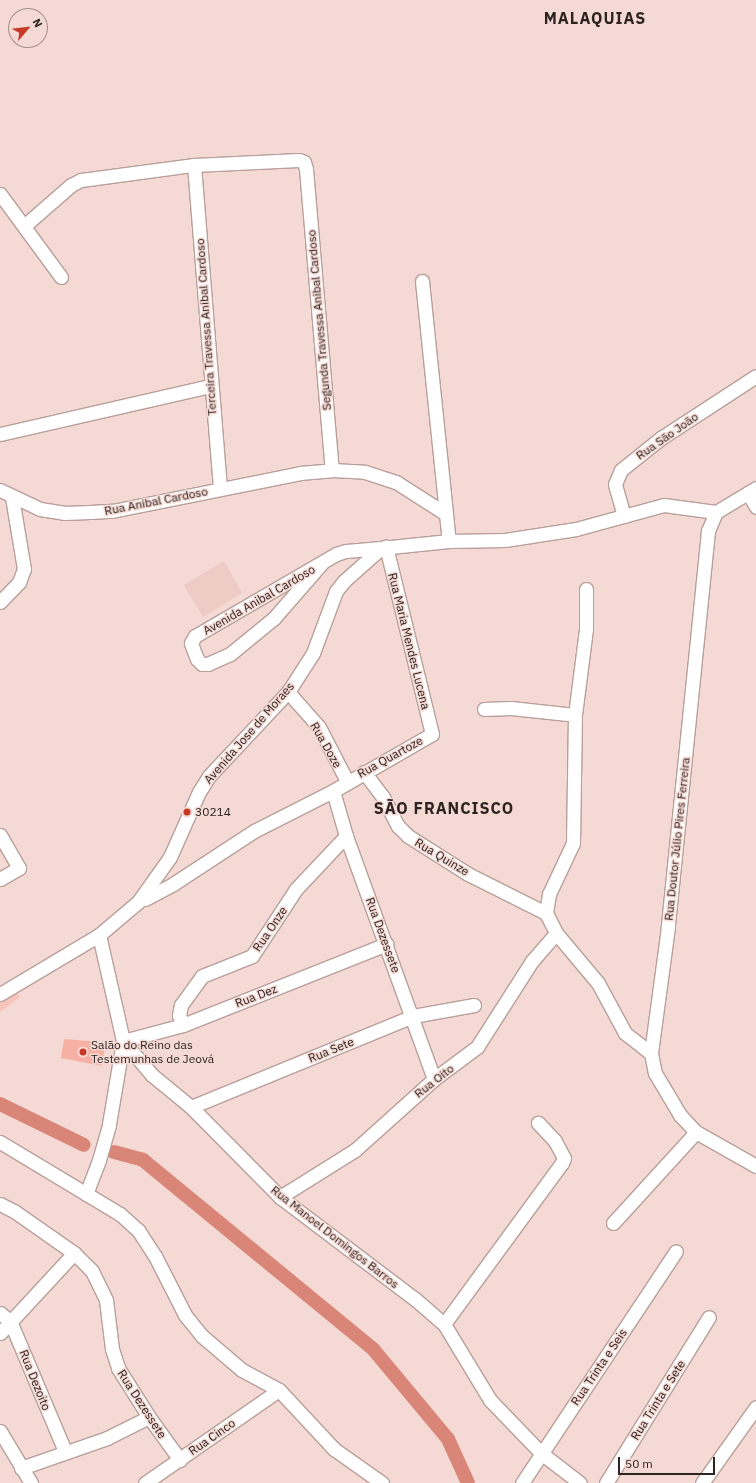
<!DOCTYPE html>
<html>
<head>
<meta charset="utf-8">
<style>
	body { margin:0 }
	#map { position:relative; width:756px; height:1483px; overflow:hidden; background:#f4d9d4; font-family:"IBM Plex Sans",sans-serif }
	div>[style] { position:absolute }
	.built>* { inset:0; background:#eecbc4 }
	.green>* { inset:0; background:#f7c4ba }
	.canal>* { height:14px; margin:-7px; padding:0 7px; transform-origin:7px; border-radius:7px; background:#d98678 }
	.building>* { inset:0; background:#f6b1a4 }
	.roads { filter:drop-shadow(1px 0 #b89f9a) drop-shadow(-1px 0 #b89f9a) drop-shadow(0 1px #b89f9a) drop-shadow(0 -1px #b89f9a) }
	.minor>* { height:13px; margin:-6.5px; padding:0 6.5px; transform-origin:6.5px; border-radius:6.5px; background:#fff }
	.dots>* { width:11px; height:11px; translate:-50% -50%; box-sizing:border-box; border:2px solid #f4d9d4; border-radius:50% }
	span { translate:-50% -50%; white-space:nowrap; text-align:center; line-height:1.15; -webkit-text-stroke:3px #f4d9d4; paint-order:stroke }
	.street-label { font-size:12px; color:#2d2321 }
	.poi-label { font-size:12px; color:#2d2321 }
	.left { translate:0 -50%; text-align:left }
	.district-label { font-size:16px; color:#2d2321; font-weight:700; letter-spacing:1px }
	.north { position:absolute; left:8px; top:8px; width:40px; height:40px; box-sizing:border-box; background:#f4d9d4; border:1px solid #a4908c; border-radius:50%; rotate:62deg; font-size:11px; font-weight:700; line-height:16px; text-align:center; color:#2d2321 }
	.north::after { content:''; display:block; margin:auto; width:14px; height:18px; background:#c63927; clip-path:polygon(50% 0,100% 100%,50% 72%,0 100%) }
	.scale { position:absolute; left:618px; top:1457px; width:97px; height:18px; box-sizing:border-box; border:2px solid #2d2321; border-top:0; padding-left:5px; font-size:12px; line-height:14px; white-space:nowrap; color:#2d2321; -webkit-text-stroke:3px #f4d9d4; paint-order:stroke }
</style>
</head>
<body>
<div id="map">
	<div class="built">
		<i style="clip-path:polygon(224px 561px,242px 593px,203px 617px,184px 585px)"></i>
	</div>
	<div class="green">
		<i style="clip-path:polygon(12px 992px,17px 993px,20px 997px,0 1012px,0 998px)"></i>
	</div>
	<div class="canal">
		<i style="left:0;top:1104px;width:93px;rotate:26deg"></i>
		<i style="left:114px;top:1152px;width:30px;rotate:15deg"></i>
		<i style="left:143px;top:1160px;width:298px;rotate:39.4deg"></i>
		<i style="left:373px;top:1349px;width:117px;rotate:50.2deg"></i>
		<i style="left:448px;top:1439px;width:48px;rotate:65.6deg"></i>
	</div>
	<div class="building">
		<i style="clip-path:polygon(64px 1039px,100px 1042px,101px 1046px,105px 1046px,102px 1066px,61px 1058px)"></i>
	</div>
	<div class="roads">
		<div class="minor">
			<i style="left:194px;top:165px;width:324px;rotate:85.4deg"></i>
			<i style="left:0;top:194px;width:103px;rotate:53.7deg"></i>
			<i style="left:24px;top:226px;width:62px;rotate:-41.1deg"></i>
			<i style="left:71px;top:185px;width:11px;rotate:-27deg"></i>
			<i style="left:81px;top:180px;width:114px;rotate:-7.6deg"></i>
			<i style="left:194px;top:165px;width:105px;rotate:-2.7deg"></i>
			<i style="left:299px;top:160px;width:5px;rotate:22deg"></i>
			<i style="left:304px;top:162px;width:7px;rotate:74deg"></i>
			<i style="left:306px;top:169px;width:302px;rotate:85.1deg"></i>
			<i style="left:422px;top:281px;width:234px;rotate:84.1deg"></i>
			<i style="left:0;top:434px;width:215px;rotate:-12.9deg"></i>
			<i style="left:756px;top:488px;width:47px;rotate:149deg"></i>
			<i style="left:716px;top:512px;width:21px;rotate:113deg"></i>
			<i style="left:708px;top:531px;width:398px;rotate:95.8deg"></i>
			<i style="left:668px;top:927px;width:127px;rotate:97.7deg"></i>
			<i style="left:651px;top:1053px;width:20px;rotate:79deg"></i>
			<i style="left:655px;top:1073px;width:49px;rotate:59.2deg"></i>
			<i style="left:680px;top:1115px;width:23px;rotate:47deg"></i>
			<i style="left:696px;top:1132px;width:69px;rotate:29.5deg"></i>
			<i style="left:0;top:490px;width:44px;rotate:25.4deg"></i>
			<i style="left:40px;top:509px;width:24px;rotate:9deg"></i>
			<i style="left:64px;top:513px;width:26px;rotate:-2deg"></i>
			<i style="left:90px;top:512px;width:22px;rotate:-3deg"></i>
			<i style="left:112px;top:511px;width:192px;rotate:-11.4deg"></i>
			<i style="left:300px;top:473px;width:32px;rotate:-5deg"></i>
			<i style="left:332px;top:470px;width:33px;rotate:3deg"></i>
			<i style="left:365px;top:472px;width:33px;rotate:18deg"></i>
			<i style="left:396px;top:482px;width:59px;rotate:32.6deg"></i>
			<i style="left:446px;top:514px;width:27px;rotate:84deg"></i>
			<i style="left:748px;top:493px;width:16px;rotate:60deg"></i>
			<i style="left:624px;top:516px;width:33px;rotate:-106deg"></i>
			<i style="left:615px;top:484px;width:15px;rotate:-67deg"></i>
			<i style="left:621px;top:470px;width:51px;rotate:-38.7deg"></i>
			<i style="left:661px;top:438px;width:113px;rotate:-33.1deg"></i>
			<i style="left:321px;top:564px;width:72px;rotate:131deg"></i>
			<i style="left:274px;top:618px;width:57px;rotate:140.7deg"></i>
			<i style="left:230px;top:654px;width:24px;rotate:156deg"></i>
			<i style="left:208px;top:664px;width:6px;rotate:180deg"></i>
			<i style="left:202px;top:664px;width:7px;rotate:-135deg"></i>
			<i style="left:197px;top:659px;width:17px;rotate:-111deg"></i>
			<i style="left:191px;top:643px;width:8px;rotate:-60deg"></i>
			<i style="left:195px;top:636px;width:163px;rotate:-30.2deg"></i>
			<i style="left:336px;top:554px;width:10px;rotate:-17deg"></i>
			<i style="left:346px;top:551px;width:35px;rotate:-5deg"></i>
			<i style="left:586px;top:589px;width:40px;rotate:90deg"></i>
			<i style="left:586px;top:629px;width:87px;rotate:97.3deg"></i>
			<i style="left:575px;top:715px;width:128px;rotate:90.9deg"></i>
			<i style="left:573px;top:843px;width:56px;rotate:115.2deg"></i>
			<i style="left:549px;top:894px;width:19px;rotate:99deg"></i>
			<i style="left:546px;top:913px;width:22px;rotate:63deg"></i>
			<i style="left:556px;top:933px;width:65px;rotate:50deg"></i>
			<i style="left:598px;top:983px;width:57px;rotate:61.6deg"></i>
			<i style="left:625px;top:1033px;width:33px;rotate:38deg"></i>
			<i style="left:0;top:602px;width:28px;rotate:-46deg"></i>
			<i style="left:19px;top:582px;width:14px;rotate:-69deg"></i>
			<i style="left:24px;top:569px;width:73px;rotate:-99.5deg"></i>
			<i style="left:288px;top:692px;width:47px;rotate:48.5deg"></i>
			<i style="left:319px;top:727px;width:61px;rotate:62.6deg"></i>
			<i style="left:484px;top:709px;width:27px;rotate:-2deg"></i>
			<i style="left:511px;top:708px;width:64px;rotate:6.2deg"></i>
			<i style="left:364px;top:772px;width:31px;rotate:53deg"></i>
			<i style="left:383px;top:797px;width:33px;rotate:63deg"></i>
			<i style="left:398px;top:826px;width:14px;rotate:45deg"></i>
			<i style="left:408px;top:836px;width:71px;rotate:32.3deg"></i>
			<i style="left:468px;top:874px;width:87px;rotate:26.6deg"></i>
			<i style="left:333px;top:791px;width:47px;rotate:73.9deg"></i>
			<i style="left:346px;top:836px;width:258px;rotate:70.1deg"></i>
			<i style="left:0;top:835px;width:38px;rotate:60deg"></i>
			<i style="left:19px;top:868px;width:22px;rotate:150deg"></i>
			<i style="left:145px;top:899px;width:32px;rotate:-28deg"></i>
			<i style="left:173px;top:884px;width:97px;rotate:-33.2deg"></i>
			<i style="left:254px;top:831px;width:89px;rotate:-26.9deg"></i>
			<i style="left:333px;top:791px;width:114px;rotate:-29.9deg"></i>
			<i style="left:432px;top:734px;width:193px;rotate:-103.8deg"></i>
			<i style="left:99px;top:935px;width:109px;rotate:77.2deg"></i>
			<i style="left:123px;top:1041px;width:45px;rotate:49.5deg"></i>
			<i style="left:152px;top:1075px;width:50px;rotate:39.4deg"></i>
			<i style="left:191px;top:1107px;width:127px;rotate:45.3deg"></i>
			<i style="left:280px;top:1197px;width:169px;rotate:37.1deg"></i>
			<i style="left:415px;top:1299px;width:38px;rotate:41deg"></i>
			<i style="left:444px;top:1324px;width:89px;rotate:58.8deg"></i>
			<i style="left:490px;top:1400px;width:74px;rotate:46.1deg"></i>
			<i style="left:541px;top:1453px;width:49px;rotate:37.6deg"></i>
			<i style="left:0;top:994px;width:115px;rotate:-30.8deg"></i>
			<i style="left:99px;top:935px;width:51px;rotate:-40.2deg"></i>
			<i style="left:138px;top:902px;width:55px;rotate:-54.6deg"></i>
			<i style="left:170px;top:857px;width:71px;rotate:-66deg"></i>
			<i style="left:199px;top:792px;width:19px;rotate:-58deg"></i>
			<i style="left:209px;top:776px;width:115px;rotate:-46.8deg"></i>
			<i style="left:288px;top:692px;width:46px;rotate:-57.3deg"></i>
			<i style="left:313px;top:653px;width:66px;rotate:-69.6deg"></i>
			<i style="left:336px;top:591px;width:13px;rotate:-51deg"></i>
			<i style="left:344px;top:581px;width:50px;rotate:-41.7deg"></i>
			<i style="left:381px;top:548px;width:68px;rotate:-5.9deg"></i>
			<i style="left:449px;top:541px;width:56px;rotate:-1deg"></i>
			<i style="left:505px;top:540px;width:72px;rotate:-8.8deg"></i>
			<i style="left:576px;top:529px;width:91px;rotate:-15.3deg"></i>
			<i style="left:664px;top:505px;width:52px;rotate:7.7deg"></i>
			<i style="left:183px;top:1025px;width:11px;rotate:-112deg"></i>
			<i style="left:179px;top:1015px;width:10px;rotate:-79deg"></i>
			<i style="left:181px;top:1005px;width:36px;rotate:-54deg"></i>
			<i style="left:202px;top:976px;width:54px;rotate:-21.8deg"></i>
			<i style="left:252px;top:956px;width:80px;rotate:-56.7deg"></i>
			<i style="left:296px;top:889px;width:73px;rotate:-46.7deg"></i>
			<i style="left:191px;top:1107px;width:240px;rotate:-22.3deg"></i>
			<i style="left:413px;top:1016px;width:62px;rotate:-10.2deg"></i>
			<i style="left:0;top:1142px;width:140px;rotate:31deg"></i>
			<i style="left:120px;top:1214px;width:24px;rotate:42deg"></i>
			<i style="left:138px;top:1230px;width:31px;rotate:57deg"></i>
			<i style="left:155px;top:1256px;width:66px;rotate:63deg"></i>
			<i style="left:185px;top:1315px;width:27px;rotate:51deg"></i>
			<i style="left:202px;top:1336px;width:52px;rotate:40.4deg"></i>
			<i style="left:242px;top:1370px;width:42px;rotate:28.4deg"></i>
			<i style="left:279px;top:1390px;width:81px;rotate:47deg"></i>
			<i style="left:334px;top:1449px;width:59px;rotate:35.3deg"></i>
			<i style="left:86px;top:1194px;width:36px;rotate:-69deg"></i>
			<i style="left:99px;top:1160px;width:37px;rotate:-74deg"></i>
			<i style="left:109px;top:1124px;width:84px;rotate:-80.4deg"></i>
			<i style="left:123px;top:1041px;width:62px;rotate:-14.9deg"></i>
			<i style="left:183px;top:1025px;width:219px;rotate:-21.7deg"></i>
			<i style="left:280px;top:1197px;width:89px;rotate:-32.1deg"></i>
			<i style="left:355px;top:1150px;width:106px;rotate:-41.9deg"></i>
			<i style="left:434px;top:1079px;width:54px;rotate:-36.7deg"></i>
			<i style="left:477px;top:1047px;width:102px;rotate:-57.4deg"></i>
			<i style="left:532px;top:961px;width:37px;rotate:-49deg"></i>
			<i style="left:0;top:1204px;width:16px;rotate:27deg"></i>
			<i style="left:14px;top:1211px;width:73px;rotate:35deg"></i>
			<i style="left:74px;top:1253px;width:25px;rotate:45deg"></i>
			<i style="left:92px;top:1271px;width:32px;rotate:64deg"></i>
			<i style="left:106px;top:1300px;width:49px;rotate:83deg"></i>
			<i style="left:112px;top:1349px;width:20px;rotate:72deg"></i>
			<i style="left:118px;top:1368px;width:58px;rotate:57.7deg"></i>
			<i style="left:149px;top:1417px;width:53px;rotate:54.2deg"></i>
			<i style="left:613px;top:1223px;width:123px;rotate:-47.6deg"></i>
			<i style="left:0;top:1313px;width:13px;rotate:39deg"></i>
			<i style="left:10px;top:1321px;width:141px;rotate:67.1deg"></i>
			<i style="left:444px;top:1324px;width:200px;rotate:-53.8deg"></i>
			<i style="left:562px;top:1163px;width:5px;rotate:-68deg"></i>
			<i style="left:564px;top:1158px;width:19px;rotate:-118deg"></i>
			<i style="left:555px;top:1141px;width:25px;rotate:-133deg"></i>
			<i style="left:0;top:1333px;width:109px;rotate:-47.2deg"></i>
			<i style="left:0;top:1431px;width:61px;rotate:59.2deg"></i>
			<i style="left:21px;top:1468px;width:91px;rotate:-19.2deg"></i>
			<i style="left:107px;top:1438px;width:47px;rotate:-26.6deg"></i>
			<i style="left:145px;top:1483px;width:163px;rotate:-34.8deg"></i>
			<i style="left:522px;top:1483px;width:278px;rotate:-56.4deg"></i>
			<i style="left:606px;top:1483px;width:195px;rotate:-58.2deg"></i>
			<i style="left:702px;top:1483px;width:93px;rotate:-54.6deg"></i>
		</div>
	</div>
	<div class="dots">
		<i style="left:187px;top:812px;background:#c63927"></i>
		<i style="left:83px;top:1052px;background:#c63927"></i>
	</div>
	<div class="street-label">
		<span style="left:319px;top:320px;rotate:-95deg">Segunda Travessa Anibal Cardoso</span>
		<span style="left:206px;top:327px;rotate:-94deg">Terceira Travessa Anibal Cardoso</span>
		<span style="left:667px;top:436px;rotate:-35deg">Rua São João</span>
		<span style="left:156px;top:501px;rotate:-11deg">Rua Anibal Cardoso</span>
		<span style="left:259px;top:600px;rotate:-30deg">Avenida Anibal Cardoso</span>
		<span style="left:409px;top:641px;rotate:76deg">Rua Maria Mendes Lucena</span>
		<span style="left:249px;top:733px;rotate:-49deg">Avenida Jose de Moraes</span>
		<span style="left:326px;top:745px;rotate:60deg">Rua Doze</span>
		<span style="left:390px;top:757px;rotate:-29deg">Rua Quartoze</span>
		<span style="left:677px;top:839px;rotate:-84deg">Rua Doutor Júlio Pires Ferreira</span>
		<span style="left:442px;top:857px;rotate:31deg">Rua Quinze</span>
		<span style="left:270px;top:929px;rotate:-56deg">Rua Onze</span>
		<span style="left:383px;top:935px;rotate:70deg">Rua Dezessete</span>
		<span style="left:256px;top:996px;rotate:-21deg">Rua Dez</span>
		<span style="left:331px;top:1050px;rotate:-22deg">Rua Sete</span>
		<span style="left:434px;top:1081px;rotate:-38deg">Rua Oito</span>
		<span style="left:335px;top:1237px;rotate:38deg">Rua Manoel Domingos Barros</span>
		<span style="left:599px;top:1367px;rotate:-56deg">Rua Trinta e Seis</span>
		<span style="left:35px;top:1380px;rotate:68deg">Rua Dezoito</span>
		<span style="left:658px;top:1400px;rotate:-58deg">Rua Trinta e Sete</span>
		<span style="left:142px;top:1404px;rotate:57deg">Rua Dezessete</span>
		<span style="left:212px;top:1437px;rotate:-35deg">Rua Cinco</span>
	</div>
	<div class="poi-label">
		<span class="left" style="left:195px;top:812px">30214</span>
		<span class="left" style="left:91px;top:1052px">Salão do Reino das<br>Testemunhas de Jeová</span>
	</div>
	<div class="district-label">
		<span style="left:595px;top:18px">MALAQUIAS</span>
		<span style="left:444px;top:808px">SÃO FRANCISCO</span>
	</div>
	<div class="north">N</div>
	<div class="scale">50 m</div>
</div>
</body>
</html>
